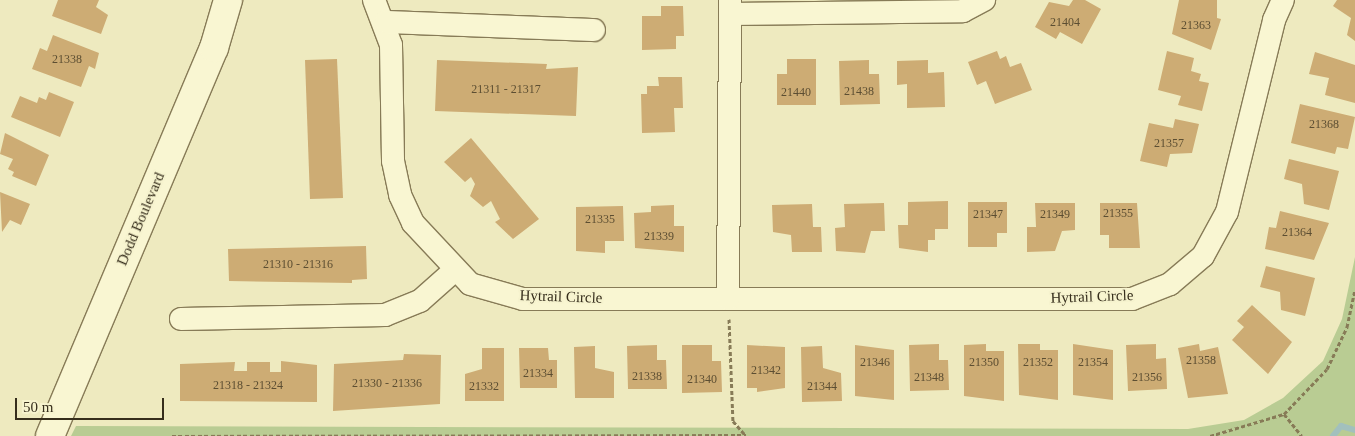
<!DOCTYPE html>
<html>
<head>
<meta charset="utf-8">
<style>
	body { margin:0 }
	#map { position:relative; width:1355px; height:436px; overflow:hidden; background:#eeeabf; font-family:"Times New Roman",serif }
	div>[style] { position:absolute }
	.green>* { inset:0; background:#b9cc93 }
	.stream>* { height:6px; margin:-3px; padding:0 3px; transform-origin:3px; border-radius:3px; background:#a2c0bd }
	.building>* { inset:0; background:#cdac74 }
	.path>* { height:3px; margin-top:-1.5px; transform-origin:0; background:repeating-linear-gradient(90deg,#877b57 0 4px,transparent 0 6.5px) }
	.roads { filter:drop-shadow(1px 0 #877b57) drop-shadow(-1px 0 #877b57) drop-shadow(0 1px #877b57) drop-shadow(0 -1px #877b57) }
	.minor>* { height:22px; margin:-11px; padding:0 11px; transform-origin:11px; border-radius:11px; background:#f9f6d2 }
	.secondary>* { height:28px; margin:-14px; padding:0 14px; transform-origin:14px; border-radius:14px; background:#f9f6d2 }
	span { translate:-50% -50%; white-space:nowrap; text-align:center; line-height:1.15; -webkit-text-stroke:4px #f6f3ce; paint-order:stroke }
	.number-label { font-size:12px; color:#5c4e32 }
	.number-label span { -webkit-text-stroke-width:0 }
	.street-label { font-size:15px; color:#362e1c }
	.scale { position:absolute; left:15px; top:398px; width:149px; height:22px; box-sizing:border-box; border:2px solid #362e1c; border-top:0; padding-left:6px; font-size:15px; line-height:18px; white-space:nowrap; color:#362e1c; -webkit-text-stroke:4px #f6f3ce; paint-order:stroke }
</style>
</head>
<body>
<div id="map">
	<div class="green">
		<i style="clip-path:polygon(1355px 257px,1355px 436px,71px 436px,76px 426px,1188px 429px,1244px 420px,1283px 398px,1323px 361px,1342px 319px)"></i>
	</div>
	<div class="stream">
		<i style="left:1333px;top:436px;width:13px;rotate:-51deg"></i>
		<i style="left:1341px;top:426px;width:15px;rotate:16deg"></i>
	</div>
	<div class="building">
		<i style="clip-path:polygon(58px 0,99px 0,96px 7px,108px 15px,101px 34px,52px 16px)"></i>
		<i style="clip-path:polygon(1073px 0,1085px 0,1101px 9px,1082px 44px,1060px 32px,1056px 39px,1035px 27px,1049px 2px,1069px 6px)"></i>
		<i style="clip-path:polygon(1179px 0,1217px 0,1217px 18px,1221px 19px,1211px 50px,1172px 34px)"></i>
		<i style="clip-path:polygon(1337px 0,1355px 0,1355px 41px,1347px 35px,1351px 18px,1333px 6px)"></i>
		<i style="clip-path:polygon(661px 6px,683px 6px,684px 36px,676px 36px,676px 49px,642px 50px,642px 16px,661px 16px)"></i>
		<i style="clip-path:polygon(53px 35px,99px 53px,95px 69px,89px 66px,81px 87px,32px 69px,40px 48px,47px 51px)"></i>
		<i style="clip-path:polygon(997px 51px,1000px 59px,1006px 56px,1010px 67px,1021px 63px,1032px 90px,995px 104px,986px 81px,977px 85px,968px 62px)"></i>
		<i style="clip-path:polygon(1167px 51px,1194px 58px,1191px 71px,1201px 74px,1199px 81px,1209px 83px,1202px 111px,1178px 105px,1181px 96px,1158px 90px)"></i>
		<i style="clip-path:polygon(1315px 52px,1355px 65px,1355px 103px,1325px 95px,1329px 78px,1309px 74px)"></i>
		<i style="clip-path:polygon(337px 59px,343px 198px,310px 199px,305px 60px)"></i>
		<i style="clip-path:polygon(787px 59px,816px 59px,816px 105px,777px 105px,777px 74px,787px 74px)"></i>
		<i style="clip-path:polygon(437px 60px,547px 64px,546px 69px,578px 67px,576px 116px,435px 111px)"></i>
		<i style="clip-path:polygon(869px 60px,869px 74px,879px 74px,880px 104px,840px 105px,839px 61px)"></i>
		<i style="clip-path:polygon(928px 60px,928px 73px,944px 72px,945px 107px,907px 108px,907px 84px,897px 85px,897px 61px)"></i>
		<i style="clip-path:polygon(658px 77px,682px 77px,683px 108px,674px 108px,675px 132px,642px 133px,641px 94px,647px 94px,647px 86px,659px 86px)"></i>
		<i style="clip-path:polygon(49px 92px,74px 102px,60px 137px,11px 117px,20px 96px,37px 103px,39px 97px,46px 100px)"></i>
		<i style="clip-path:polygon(1300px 104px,1355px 117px,1348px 149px,1337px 147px,1335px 154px,1291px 143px)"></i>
		<i style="clip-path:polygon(1175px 119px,1199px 124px,1192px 153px,1170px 154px,1167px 167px,1140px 161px,1149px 123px,1173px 128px)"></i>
		<i style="clip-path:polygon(5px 133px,49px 155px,36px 186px,12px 176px,14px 172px,8px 169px,13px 159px,0 154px)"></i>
		<i style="clip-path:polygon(471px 138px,539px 219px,513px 239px,495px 222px,500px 219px,491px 201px,483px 207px,470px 196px,475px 184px,471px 177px,465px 182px,444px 162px)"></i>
		<i style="clip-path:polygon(1289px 159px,1339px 171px,1329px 210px,1304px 204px,1302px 184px,1284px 179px)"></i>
		<i style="clip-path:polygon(0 192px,30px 204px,21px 225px,10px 220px,2px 232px)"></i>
		<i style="clip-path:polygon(948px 201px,948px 229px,935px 229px,935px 240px,928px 240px,928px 252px,899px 248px,898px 225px,908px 225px,908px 202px)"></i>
		<i style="clip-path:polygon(968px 202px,1007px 202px,1007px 233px,997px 233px,997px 247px,968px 247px)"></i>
		<i style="clip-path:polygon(884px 203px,885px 231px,871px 231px,865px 253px,836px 251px,835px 228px,845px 227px,844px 204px)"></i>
		<i style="clip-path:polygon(1035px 203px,1075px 203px,1075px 230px,1062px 231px,1055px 251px,1027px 252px,1027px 227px,1036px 227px)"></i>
		<i style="clip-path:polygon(1100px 203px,1137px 203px,1140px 248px,1109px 248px,1109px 235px,1100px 235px)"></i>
		<i style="clip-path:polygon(812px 204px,813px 227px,821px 227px,822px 252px,792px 252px,791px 235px,773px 232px,772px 205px)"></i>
		<i style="clip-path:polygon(674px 205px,674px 226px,684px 226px,684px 252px,635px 248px,634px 213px,651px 212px,651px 206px)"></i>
		<i style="clip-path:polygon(623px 206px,624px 241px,605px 241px,605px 253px,576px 251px,576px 207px)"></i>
		<i style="clip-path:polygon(1280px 211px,1329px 223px,1314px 260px,1265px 249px,1269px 227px,1276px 228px)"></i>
		<i style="clip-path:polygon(366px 246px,367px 279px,352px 280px,352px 283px,229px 281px,228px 249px)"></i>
		<i style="clip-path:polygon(1266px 266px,1315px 278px,1305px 316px,1281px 310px,1280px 292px,1260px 287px)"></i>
		<i style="clip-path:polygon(1252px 305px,1292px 342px,1268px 374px,1232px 340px,1244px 327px,1237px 321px)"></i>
		<i style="clip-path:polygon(939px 344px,939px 360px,948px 360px,949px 390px,910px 391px,909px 345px)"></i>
		<i style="clip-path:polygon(986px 344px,986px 351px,1004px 351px,1004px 401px,964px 396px,964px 345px)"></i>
		<i style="clip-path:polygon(1018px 344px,1040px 344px,1040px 350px,1058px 350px,1058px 400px,1019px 395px)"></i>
		<i style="clip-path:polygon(1073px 344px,1113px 350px,1113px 400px,1073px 395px)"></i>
		<i style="clip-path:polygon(1156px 344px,1156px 359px,1166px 358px,1167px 389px,1128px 391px,1126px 345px)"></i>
		<i style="clip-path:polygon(1199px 344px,1200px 351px,1218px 347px,1228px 394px,1188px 398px,1178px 348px)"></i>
		<i style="clip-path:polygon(657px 345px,657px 360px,666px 360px,667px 389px,628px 389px,627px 346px)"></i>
		<i style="clip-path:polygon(682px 345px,712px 345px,712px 361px,721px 361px,722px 392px,682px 393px)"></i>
		<i style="clip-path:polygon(747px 345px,785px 347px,785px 388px,757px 392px,757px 388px,747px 388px)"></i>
		<i style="clip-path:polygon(855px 345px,894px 350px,894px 400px,855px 396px)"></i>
		<i style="clip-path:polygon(595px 346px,595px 368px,614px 372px,614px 398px,575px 398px,574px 347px)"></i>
		<i style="clip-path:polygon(822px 346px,823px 368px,841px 373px,842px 401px,802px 402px,801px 347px)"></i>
		<i style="clip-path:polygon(482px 348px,504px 348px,504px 401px,465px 401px,465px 374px,482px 369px)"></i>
		<i style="clip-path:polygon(519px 348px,548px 348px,549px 360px,557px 360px,557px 388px,520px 388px)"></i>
		<i style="clip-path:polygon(404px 354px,441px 355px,440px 404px,333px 411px,334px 364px,403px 360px)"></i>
		<i style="clip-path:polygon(281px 361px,317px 365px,317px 402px,180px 401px,180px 364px,235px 362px,234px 371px,247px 371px,247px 362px,270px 362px,270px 372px,281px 372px)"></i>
	</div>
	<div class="path">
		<i style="left:729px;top:319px;width:102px;rotate:87.8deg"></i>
		<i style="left:733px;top:421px;width:18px;rotate:49deg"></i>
		<i style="left:1284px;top:414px;width:28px;rotate:51deg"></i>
		<i style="left:172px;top:436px;width:574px;rotate:-0.1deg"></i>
		<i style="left:1210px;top:436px;width:77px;rotate:-16.6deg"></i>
		<i style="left:1284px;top:414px;width:62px;rotate:-46.3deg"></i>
		<i style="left:1327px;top:369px;width:47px;rotate:-64.5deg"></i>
		<i style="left:1347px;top:327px;width:39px;rotate:-78deg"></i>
	</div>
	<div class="roads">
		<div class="minor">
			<i style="left:374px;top:0;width:48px;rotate:69.3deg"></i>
			<i style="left:391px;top:45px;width:116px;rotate:89deg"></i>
			<i style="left:393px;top:161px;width:35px;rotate:78deg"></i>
			<i style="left:400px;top:195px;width:31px;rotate:65deg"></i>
			<i style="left:413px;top:223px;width:83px;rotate:46.9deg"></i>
			<i style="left:470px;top:284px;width:55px;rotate:15.8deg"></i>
			<i style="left:523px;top:299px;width:609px"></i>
			<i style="left:1132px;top:299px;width:41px;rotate:-21.5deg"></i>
			<i style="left:1170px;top:284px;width:43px;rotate:-40.3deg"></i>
			<i style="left:1203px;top:256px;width:50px;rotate:-61.4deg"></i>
			<i style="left:1227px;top:212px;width:198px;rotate:-76.2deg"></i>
			<i style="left:1274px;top:20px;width:22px;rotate:-66deg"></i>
			<i style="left:730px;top:14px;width:233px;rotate:-0.7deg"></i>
			<i style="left:963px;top:11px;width:24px;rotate:-28deg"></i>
			<i style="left:386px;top:22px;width:208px;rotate:2.2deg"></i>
			<i style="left:728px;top:299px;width:299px;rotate:-89.6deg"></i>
			<i style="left:181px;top:319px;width:204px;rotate:-1.1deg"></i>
			<i style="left:385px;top:315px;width:38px;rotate:-22deg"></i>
			<i style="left:420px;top:301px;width:47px;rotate:-41.5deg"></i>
		</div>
		<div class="secondary">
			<i style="left:50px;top:436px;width:421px;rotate:-67.1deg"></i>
			<i style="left:214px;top:48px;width:50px;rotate:-73.7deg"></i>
		</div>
	</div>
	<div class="number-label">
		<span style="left:1065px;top:23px">21404</span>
		<span style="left:1196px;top:26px">21363</span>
		<span style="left:67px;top:60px">21338</span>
		<span style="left:506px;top:90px">21311 - 21317</span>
		<span style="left:859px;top:92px">21438</span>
		<span style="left:796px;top:93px">21440</span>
		<span style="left:1324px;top:125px">21368</span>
		<span style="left:1169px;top:144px">21357</span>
		<span style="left:1118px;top:214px">21355</span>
		<span style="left:988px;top:215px">21347</span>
		<span style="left:1055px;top:215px">21349</span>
		<span style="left:600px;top:220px">21335</span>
		<span style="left:1297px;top:233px">21364</span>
		<span style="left:659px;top:237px">21339</span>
		<span style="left:298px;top:265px">21310 - 21316</span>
		<span style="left:1201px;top:361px">21358</span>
		<span style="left:875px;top:363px">21346</span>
		<span style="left:984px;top:363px">21350</span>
		<span style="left:1038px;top:363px">21352</span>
		<span style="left:1093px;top:363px">21354</span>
		<span style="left:766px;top:371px">21342</span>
		<span style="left:538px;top:374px">21334</span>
		<span style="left:647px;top:377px">21338</span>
		<span style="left:929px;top:378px">21348</span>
		<span style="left:1147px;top:378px">21356</span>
		<span style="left:702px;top:380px">21340</span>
		<span style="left:387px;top:384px">21330 - 21336</span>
		<span style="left:248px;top:386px">21318 - 21324</span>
		<span style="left:484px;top:387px">21332</span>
		<span style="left:822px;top:387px">21344</span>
	</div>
	<div class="street-label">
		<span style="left:141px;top:219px;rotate:-67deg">Dodd Boulevard</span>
		<span style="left:561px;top:297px;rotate:2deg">Hytrail Circle</span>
		<span style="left:1092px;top:297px;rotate:-2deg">Hytrail Circle</span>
	</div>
	<div class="scale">50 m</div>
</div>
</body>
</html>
